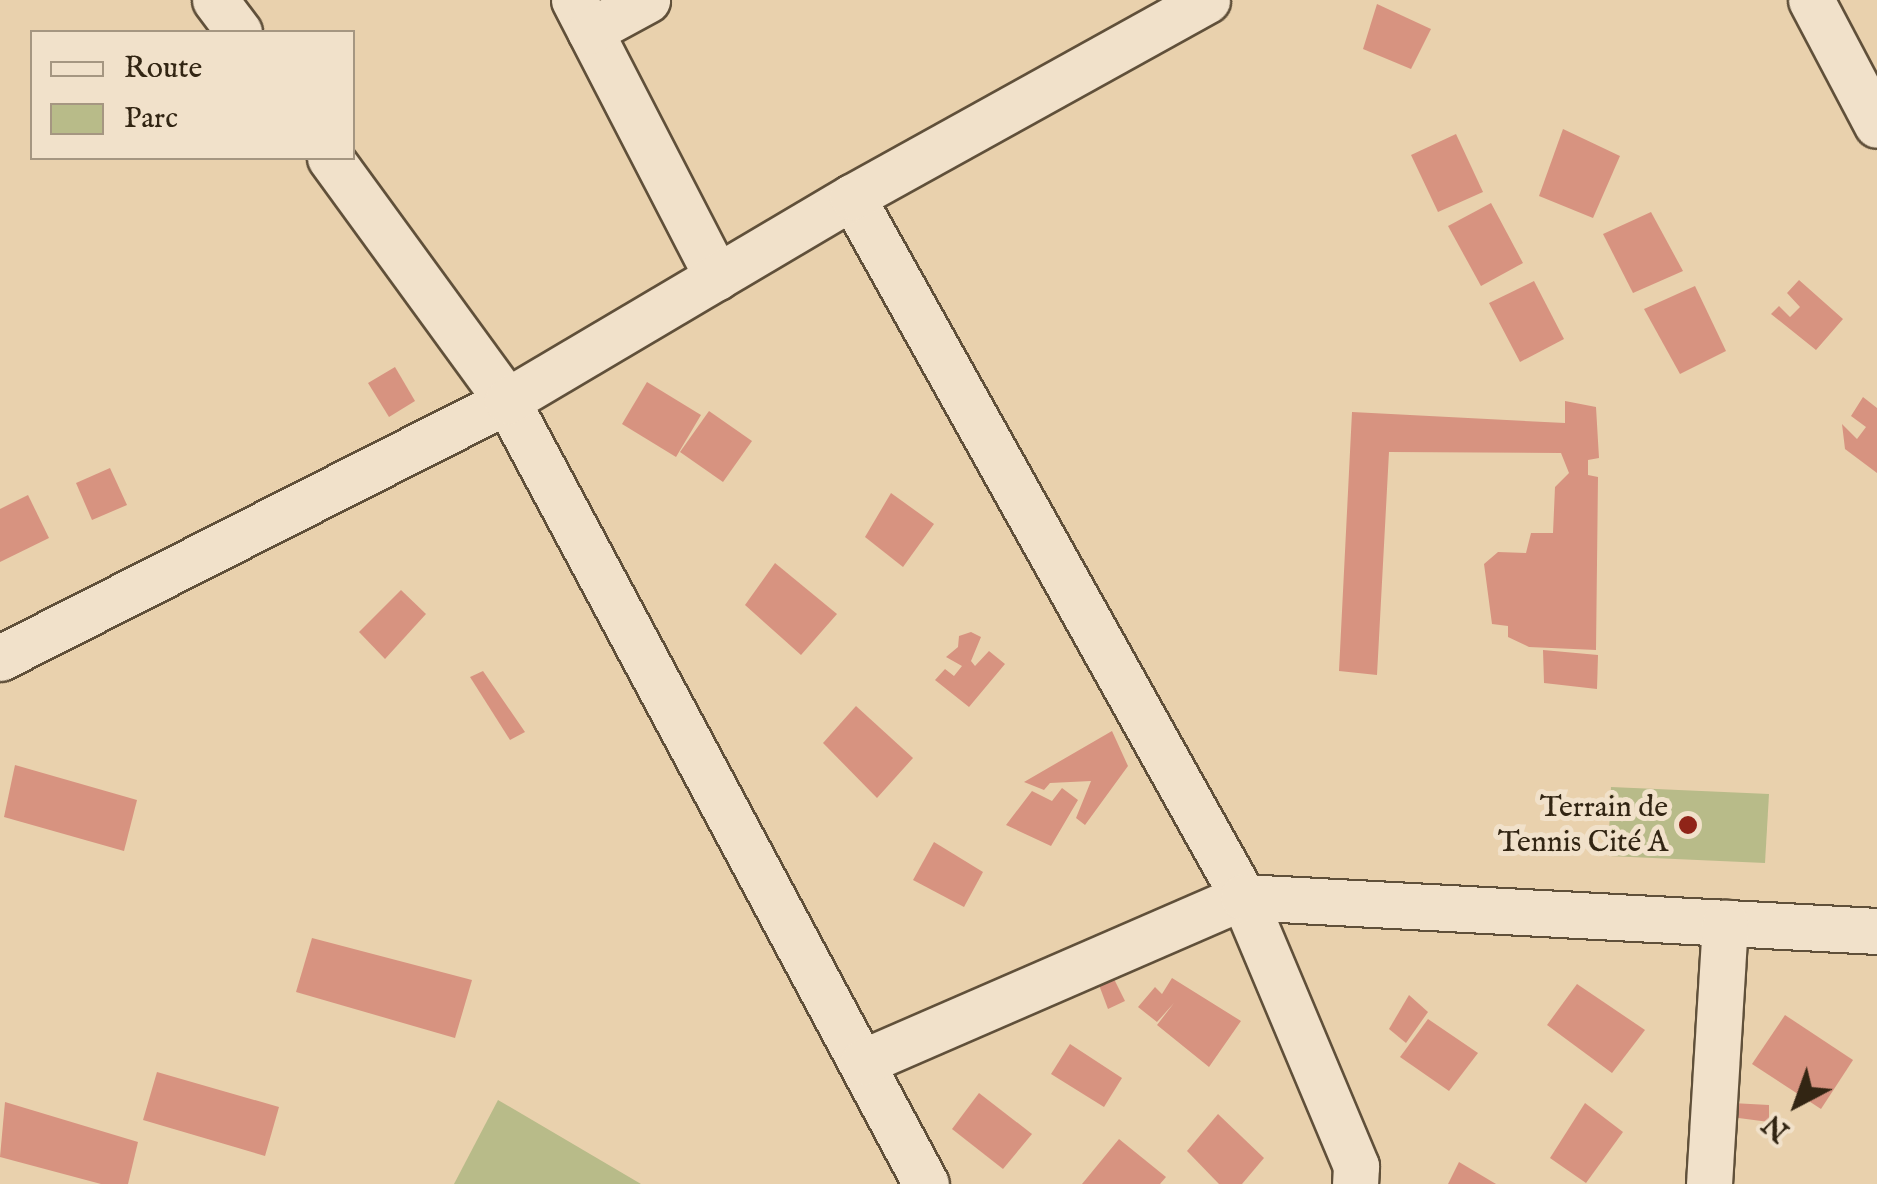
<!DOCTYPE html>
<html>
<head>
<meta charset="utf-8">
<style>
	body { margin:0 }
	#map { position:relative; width:1877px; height:1184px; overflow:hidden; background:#e9d1ad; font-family:"IM FELL English",serif }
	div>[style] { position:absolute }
	.green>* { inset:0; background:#b8bb89 }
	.building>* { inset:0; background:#d79380 }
	.roads { filter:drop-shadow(2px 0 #60503a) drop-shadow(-2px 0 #60503a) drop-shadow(0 2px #60503a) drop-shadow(0 -2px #60503a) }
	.minor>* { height:45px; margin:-22.5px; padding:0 22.5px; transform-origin:22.5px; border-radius:22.5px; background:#f1e1ca }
	.dots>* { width:28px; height:28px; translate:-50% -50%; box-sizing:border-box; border:5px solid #f1e1ca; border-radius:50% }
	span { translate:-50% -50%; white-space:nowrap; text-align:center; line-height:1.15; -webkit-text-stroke:10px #f1e1ca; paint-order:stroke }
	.poi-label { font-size:30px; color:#322513 }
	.right { translate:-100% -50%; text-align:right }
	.legend { position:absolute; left:30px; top:30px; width:325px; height:130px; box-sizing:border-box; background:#f1e1ca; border:2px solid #a59681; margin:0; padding:12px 18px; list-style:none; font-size:30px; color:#322513 }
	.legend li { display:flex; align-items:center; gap:20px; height:50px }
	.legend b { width:50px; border:2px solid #a59681 }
	.north { position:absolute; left:1747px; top:1054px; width:100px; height:100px; -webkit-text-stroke:8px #f1e1ca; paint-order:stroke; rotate:221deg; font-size:28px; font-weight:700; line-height:40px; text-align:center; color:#322513 }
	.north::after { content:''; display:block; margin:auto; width:35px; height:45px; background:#322513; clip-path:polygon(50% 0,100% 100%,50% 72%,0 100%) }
</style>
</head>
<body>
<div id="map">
	<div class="green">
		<i style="clip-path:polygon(1611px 787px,1769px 794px,1765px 863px,1608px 856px)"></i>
		<i style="clip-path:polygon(498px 1100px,641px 1184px,454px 1184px)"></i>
	</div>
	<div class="building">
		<i style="clip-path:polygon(1377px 4px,1431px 29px,1411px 69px,1363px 49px)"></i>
		<i style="clip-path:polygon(1563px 129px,1620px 156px,1593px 218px,1539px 196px)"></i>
		<i style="clip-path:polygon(1456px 134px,1483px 192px,1438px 212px,1411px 155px)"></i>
		<i style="clip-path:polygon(1491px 203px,1523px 263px,1481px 286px,1448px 226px)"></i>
		<i style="clip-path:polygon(1651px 212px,1683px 271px,1633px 293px,1603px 234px)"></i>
		<i style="clip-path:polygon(1799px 280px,1843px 319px,1816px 350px,1771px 314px,1779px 306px,1790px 317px,1800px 307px,1787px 293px)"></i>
		<i style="clip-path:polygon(1534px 281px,1564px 339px,1520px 362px,1489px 303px)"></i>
		<i style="clip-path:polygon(1695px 286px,1726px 351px,1680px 374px,1644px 309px)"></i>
		<i style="clip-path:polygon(395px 367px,415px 401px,389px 417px,368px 383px)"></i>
		<i style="clip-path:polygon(647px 382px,701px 415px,676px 457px,622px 424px)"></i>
		<i style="clip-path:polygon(1863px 397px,1877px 408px,1877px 473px,1845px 449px,1842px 424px,1857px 439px,1866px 427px,1851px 416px)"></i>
		<i style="clip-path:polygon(1565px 401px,1596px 407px,1599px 458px,1588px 460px,1588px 475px,1598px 477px,1596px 650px,1529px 647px,1508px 637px,1508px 626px,1492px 624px,1484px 564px,1498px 552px,1526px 553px,1531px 533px,1553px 533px,1555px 487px,1569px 473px,1561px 453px,1389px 452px,1377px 675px,1339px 671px,1352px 412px,1565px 423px)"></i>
		<i style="clip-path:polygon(709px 411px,752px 441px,723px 482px,680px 452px)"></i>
		<i style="clip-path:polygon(110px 468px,127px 505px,92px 520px,76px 483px)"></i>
		<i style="clip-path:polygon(891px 493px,934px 524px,903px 567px,865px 537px)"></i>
		<i style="clip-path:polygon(28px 495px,49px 538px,0 562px,0 509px)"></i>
		<i style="clip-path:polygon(775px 563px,837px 614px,801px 655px,745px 605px)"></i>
		<i style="clip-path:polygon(401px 590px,426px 614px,385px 659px,359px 632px)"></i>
		<i style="clip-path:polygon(971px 632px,981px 637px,971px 661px,975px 666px,989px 651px,1005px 664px,969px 707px,935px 680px,945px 669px,954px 676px,962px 666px,946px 657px,958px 647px,959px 636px)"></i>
		<i style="clip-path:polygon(1543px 650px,1598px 655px,1597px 689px,1544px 683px)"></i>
		<i style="clip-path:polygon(483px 671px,525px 732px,510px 740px,470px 677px)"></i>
		<i style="clip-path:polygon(856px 706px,913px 758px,877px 798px,823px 743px)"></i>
		<i style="clip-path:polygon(1112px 731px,1128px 766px,1085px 825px,1076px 818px,1091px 781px,1050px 783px,1044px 790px,1024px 782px)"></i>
		<i style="clip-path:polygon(15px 765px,137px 800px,124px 851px,4px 817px)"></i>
		<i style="clip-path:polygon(1062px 788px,1078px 800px,1051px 846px,1006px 825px,1032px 791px,1052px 801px)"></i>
		<i style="clip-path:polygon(934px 842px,983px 872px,964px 907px,913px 880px)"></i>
		<i style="clip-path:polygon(312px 938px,472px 980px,455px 1038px,296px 992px)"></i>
		<i style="clip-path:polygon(1172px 978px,1241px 1021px,1209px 1067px,1157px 1025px,1174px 1003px,1157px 1022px,1138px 1007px,1155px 987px,1162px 994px)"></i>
		<i style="clip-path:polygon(1114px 979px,1125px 1001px,1108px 1009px,1099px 985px)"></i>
		<i style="clip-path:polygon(1577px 984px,1645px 1030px,1612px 1073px,1547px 1025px)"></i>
		<i style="clip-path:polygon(1409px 995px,1428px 1012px,1406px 1043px,1389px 1029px)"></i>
		<i style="clip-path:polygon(1785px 1015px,1853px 1060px,1821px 1109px,1752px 1064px)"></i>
		<i style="clip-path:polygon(1428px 1019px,1478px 1053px,1449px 1091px,1400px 1057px)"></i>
		<i style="clip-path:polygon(1070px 1044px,1122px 1078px,1104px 1107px,1051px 1074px)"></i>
		<i style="clip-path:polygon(157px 1072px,279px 1107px,265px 1156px,143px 1120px)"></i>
		<i style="clip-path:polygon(979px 1093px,1032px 1134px,1003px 1169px,952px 1129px)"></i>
		<i style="clip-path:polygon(5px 1102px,138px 1142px,128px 1184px,101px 1184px,0 1157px)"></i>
		<i style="clip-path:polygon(1585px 1103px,1623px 1132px,1586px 1183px,1550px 1158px)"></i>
		<i style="clip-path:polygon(1732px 1103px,1769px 1105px,1769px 1122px,1731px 1117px)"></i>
		<i style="clip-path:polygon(1218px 1114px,1264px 1158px,1242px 1184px,1219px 1184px,1187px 1151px)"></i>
		<i style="clip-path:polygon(1119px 1139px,1166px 1177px,1160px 1184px,1082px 1184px)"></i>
		<i style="clip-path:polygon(1459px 1162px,1496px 1184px,1448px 1184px)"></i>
	</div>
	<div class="roads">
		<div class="minor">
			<i style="left:215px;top:0;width:40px;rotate:53deg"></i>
			<i style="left:574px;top:0;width:312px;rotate:62.7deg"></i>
			<i style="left:1811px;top:0;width:141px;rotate:62.2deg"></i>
			<i style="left:590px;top:31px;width:65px;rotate:-28.5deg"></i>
			<i style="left:330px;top:158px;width:301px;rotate:53.9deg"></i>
			<i style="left:507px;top:401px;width:888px;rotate:61.85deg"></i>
			<i style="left:852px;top:197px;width:802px;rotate:60.81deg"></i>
			<i style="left:1243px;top:897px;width:292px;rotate:67.2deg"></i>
			<i style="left:1356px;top:1166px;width:18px;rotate:93deg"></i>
			<i style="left:0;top:658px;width:568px;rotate:-26.88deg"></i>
			<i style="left:507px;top:401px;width:401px;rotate:-30.6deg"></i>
			<i style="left:852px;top:197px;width:406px;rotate:-29deg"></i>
			<i style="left:863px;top:1062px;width:414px;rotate:-23.5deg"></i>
			<i style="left:1243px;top:897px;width:635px;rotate:3.07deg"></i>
			<i style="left:1709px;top:1184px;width:262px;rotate:-86.5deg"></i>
		</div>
	</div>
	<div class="dots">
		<i style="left:1688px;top:825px;background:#8f2418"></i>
	</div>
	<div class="poi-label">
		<span class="right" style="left:1668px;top:825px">Terrain de<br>Tennis Cité A</span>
	</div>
	<ul class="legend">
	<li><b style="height:12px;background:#f1e1ca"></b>Route</li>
	<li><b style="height:28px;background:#b8bb89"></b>Parc</li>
	</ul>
	<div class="north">N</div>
</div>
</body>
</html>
